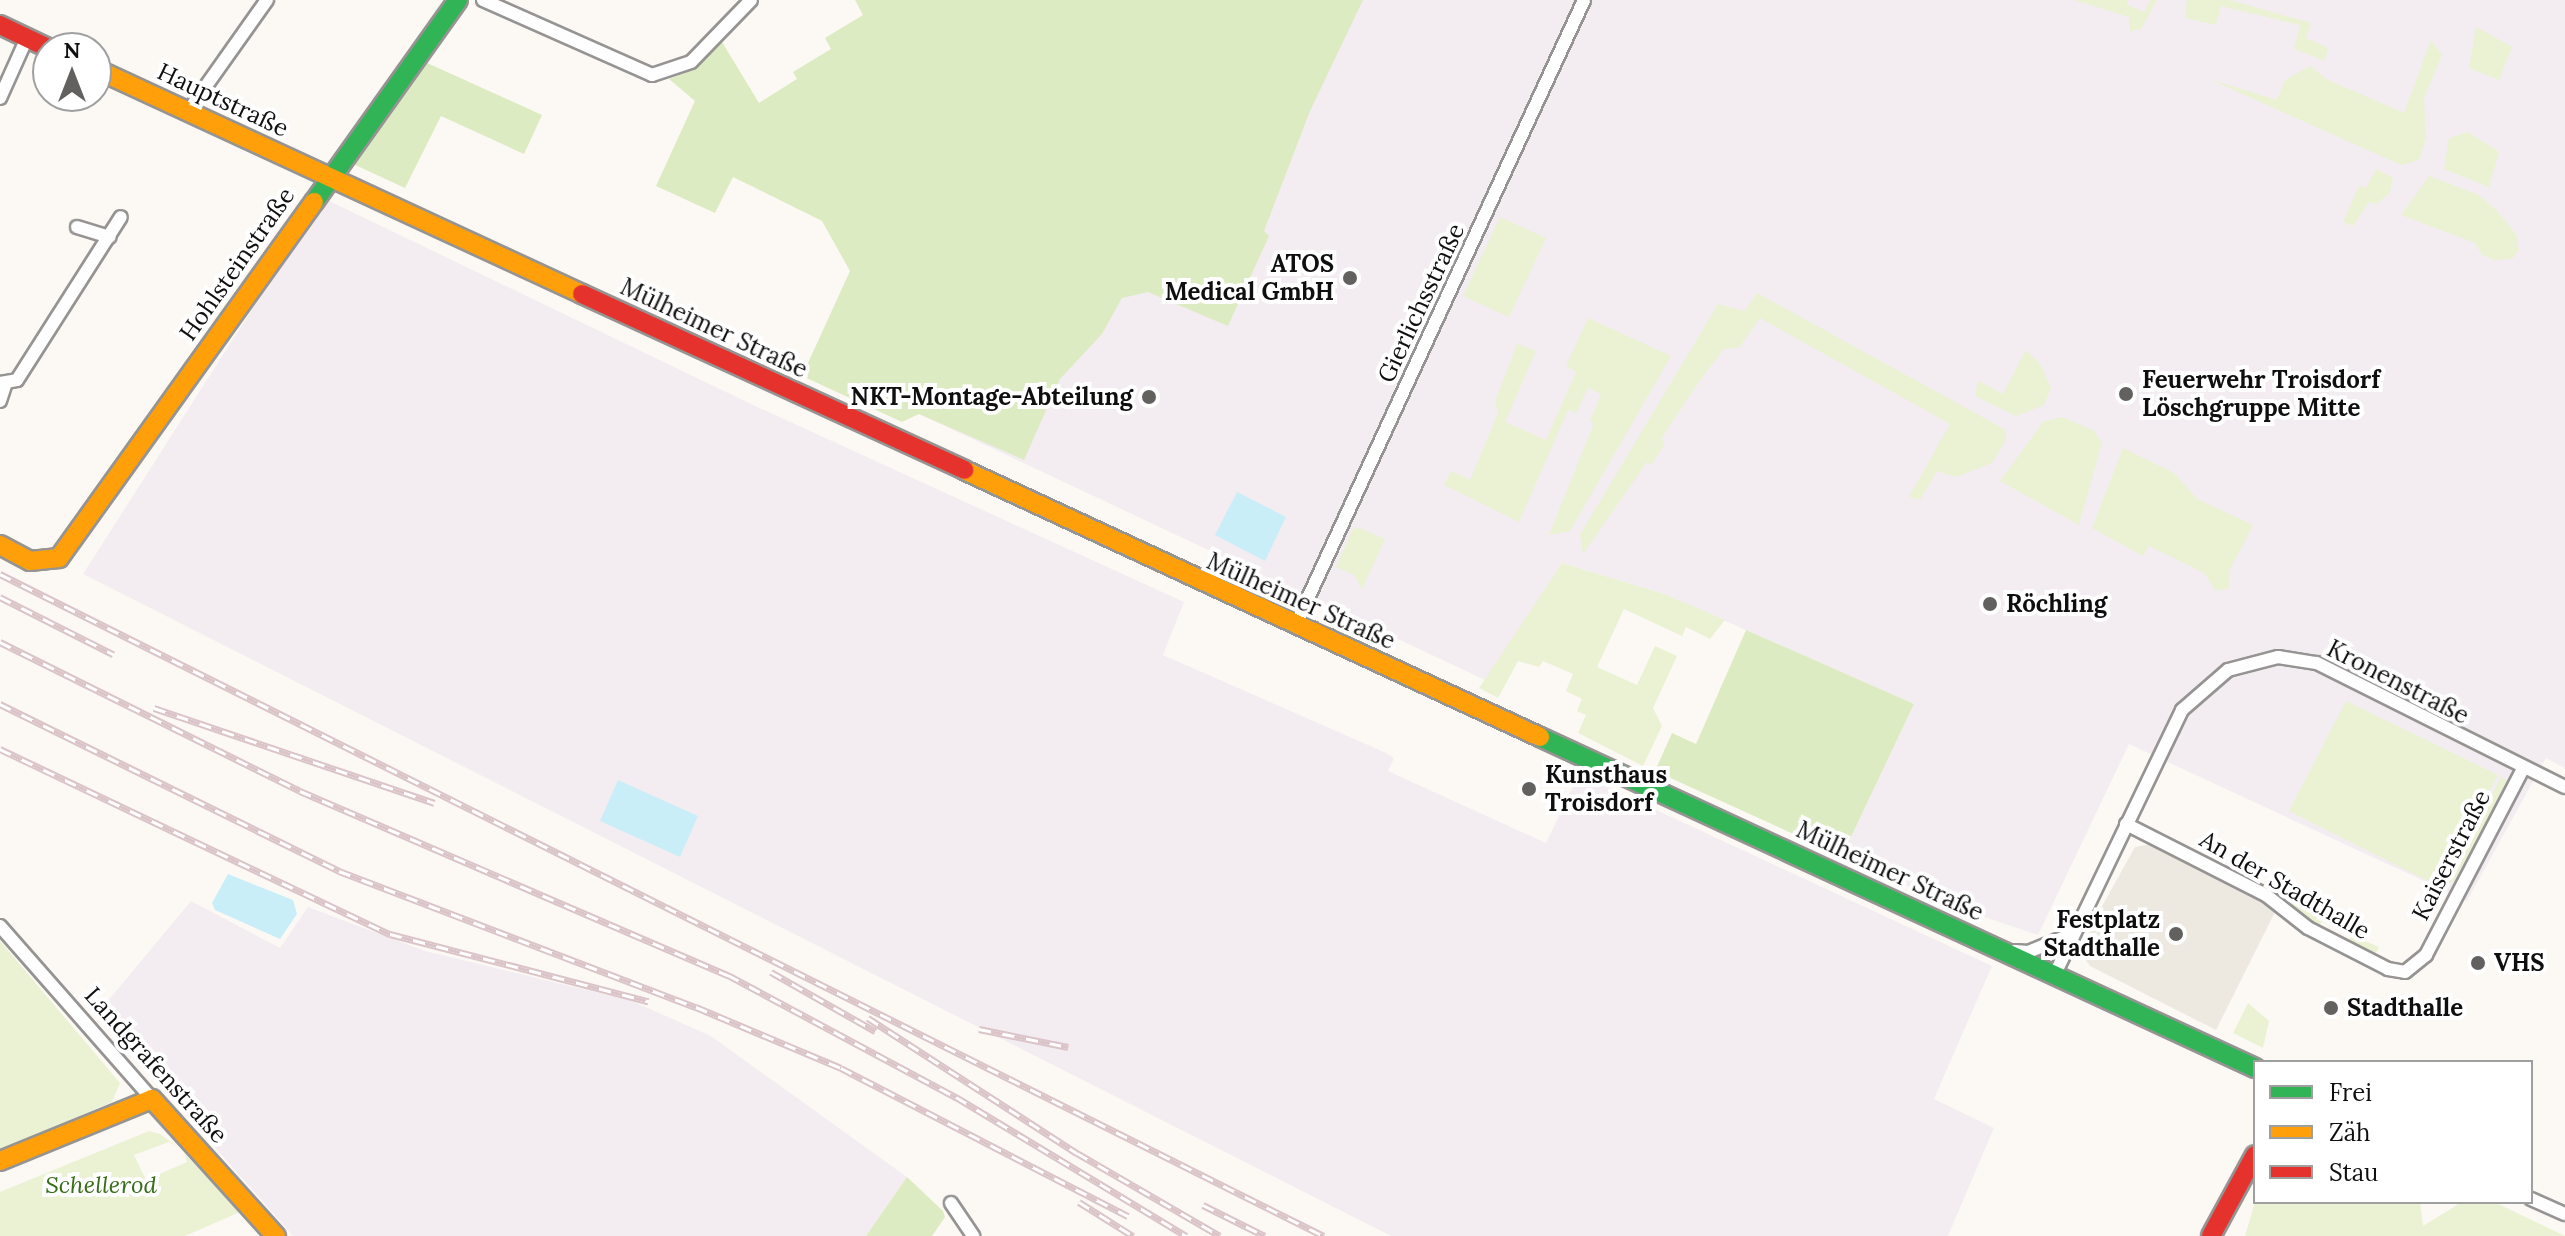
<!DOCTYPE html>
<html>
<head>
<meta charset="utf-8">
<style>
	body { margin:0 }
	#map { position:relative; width:2565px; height:1236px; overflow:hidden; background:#fcf9f5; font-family:Lora,serif }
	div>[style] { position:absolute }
	.industrial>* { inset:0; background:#f3edf1 }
	.green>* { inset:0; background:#eaf2d3 }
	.forest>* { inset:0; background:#dcebc1 }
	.plaza>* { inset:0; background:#ede8e0 }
	.water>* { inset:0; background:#c9eef8 }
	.roads { filter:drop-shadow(2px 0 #969493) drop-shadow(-2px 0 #969493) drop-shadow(0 2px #969493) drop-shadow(0 -2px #969493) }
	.street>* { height:12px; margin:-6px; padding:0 6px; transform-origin:6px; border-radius:6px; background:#fffefe }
	.fast>* { height:18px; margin:-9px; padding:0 9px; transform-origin:9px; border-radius:9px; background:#30b455 }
	.slow>* { height:18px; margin:-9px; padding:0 9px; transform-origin:9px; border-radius:9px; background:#ff9f0a }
	.jam>* { height:18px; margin:-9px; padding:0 9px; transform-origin:9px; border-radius:9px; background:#e5322d }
	.rail>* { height:7px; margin-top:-3.5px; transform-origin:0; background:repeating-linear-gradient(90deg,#fff 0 12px,#dac4c8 0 24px); box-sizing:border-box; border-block:2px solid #dac4c8 }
	.dots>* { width:22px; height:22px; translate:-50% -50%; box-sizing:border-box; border:4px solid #fff; border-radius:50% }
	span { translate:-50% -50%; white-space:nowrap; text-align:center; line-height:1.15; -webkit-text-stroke:8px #fff; paint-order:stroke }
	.street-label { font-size:24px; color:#0f0f0f }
	.poi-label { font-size:24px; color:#0f0f0f; font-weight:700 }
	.right { translate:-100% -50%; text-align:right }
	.left { translate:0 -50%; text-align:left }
	.park-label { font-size:24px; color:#386d1a; font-style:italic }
	.legend { position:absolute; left:2253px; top:1060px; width:280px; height:144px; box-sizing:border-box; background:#fff; border:2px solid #9f9f9f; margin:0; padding:10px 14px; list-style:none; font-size:24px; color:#0f0f0f }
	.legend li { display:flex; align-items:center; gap:16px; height:40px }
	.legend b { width:40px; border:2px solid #9f9f9f }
	.north { position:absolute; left:32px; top:32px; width:80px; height:80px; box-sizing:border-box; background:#fff; border:2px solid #9f9f9f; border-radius:50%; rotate:0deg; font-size:22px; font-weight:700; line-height:32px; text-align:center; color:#0f0f0f }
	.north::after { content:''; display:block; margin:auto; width:28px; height:36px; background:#626160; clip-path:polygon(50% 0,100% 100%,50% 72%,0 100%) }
</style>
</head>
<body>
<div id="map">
	<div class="industrial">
		<i style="clip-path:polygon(1291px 0,2565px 0,2565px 768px,2546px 758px,2467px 901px,2129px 744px,2038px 935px,1951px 906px,1842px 856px,1914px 704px,1664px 594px,1562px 563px,1485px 680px,919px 414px)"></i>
		<i style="clip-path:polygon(323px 198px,753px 405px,1184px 602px,1163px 655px,1384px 752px,1394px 758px,1388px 771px,1546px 843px,1579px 774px,1992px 966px,1934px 1099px,1994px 1128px,1948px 1236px,1391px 1236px,83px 574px)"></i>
		<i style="clip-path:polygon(191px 901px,280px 948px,308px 907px,425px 951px,632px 1001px,711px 1036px,907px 1177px,866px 1236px,293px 1236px,97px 1014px)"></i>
	</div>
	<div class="green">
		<i style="clip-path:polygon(2074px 0,2128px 0,2127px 5px,2145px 12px,2150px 0,2157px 0,2141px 29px,2130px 31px,2129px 17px)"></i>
		<i style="clip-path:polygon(2187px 0,2230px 0,2311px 23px,2306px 38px,2328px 48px,2325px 61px,2294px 49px,2300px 25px,2221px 6px,2216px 25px,2185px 18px)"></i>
		<i style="clip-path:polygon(2476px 27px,2512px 47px,2499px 80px,2469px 68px)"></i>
		<i style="clip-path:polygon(2431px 40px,2442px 55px,2424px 98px,2426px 138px,2419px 160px,2401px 165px,2209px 79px,2277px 100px,2285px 80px,2310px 66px,2328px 80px,2404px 113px)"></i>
		<i style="clip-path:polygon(2468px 132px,2499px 152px,2489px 187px,2444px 169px,2449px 138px)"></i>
		<i style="clip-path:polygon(2376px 169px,2393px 178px,2390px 192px,2377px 204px,2369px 202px,2353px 226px,2343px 222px,2359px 186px,2366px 188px)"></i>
		<i style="clip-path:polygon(2429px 176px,2479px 195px,2497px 211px,2516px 234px,2519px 250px,2512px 259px,2494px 260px,2482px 255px,2475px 243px,2401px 215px)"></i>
		<i style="clip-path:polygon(1500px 217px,1546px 238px,1509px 317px,1463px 296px)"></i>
		<i style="clip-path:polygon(1757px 293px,2006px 430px,2006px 440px,1992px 463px,1956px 477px,1937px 471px,1920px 500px,1909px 497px,1950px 424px,1760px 318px,1739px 348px,1724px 349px,1698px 383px,1662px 437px,1664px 445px,1651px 465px,1647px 462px,1583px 554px,1580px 535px,1718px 304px,1745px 311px)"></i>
		<i style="clip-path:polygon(1588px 318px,1671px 356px,1570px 531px,1549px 535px,1594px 423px,1590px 421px,1601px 394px,1588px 388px,1576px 413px,1568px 410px,1519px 522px,1444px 485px,1451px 471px,1470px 480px,1498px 413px,1495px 402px,1517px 344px,1536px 351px,1505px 422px,1546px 440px,1576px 372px,1566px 366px)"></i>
		<i style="clip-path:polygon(2026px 350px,2040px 364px,2051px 388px,2044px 405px,2016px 416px,1975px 396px,1978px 381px,2003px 394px)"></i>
		<i style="clip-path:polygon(2062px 417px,2093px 430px,2102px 442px,2079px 525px,2000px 481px,2043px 422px)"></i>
		<i style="clip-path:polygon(2123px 448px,2174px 473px,2197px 499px,2253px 525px,2229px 571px,2229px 588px,2216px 591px,2204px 573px,2149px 546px,2143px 556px,2092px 528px)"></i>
		<i style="clip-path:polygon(1360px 528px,1385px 539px,1362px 589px,1354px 575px,1336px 567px,1353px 529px)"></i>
		<i style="clip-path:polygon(1562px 563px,1664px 594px,1725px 620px,1710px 639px,1686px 627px,1682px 636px,1624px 609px,1597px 667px,1637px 685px,1655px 646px,1677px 656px,1653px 708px,1662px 726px,1643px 766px,1578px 733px,1586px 715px,1577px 711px,1582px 699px,1566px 691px,1573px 674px,1543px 661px,1539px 667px,1518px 661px,1498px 698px,1479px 688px)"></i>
		<i style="clip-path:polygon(2346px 701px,2498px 775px,2440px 887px,2289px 811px)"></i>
		<i style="clip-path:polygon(2501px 777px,2507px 781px,2483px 827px,2454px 881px,2443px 889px)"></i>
		<i style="clip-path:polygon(2292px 901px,2318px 915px,2316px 919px,2379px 947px,2373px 958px,2347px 944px,2351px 936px,2322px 921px,2318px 929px,2289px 907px)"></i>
		<i style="clip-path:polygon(0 941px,120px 1083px,112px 1102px,0 1150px)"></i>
		<i style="clip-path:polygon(2248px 1003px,2269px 1021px,2263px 1048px,2233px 1033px)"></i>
		<i style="clip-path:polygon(149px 1131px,160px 1134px,179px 1148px,169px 1142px,134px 1155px,146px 1180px,187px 1162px,184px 1153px,240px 1212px,185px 1236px,0 1236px,0 1192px)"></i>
		<i style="clip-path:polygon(2255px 1202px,2420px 1202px,2423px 1226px,2462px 1202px,2494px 1202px,2565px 1236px,2245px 1236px)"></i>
	</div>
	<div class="forest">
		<i style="clip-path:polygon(855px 0,1363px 0,1310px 111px,1264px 231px,1269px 236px,1228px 326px,1148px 292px,1122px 298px,1102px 334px,1060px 379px,1024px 460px,919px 414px,902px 422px,802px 376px,850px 271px,822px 221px,733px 177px,715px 213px,656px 186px,695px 101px,669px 79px,690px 71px,722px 42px,759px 103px,797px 79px,793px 72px,831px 49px,825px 38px,863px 15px)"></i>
		<i style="clip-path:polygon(425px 62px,542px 115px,524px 154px,441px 116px,405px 188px,353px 164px)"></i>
		<i style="clip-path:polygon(1746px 630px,1914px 704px,1842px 856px,1655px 771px,1672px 733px,1696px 744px)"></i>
		<i style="clip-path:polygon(907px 1177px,943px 1211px,945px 1217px,932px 1236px,866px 1236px)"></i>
	</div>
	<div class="plaza">
		<i style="clip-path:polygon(2151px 844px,2277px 908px,2216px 1030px,2090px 966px,2083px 956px,2091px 926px,2135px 847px)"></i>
	</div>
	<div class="water">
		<i style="clip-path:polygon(1237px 492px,1286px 517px,1265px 561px,1215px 535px)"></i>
		<i style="clip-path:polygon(618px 780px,698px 816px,680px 857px,600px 821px)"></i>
		<i style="clip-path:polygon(228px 874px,293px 900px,297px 914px,280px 939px,215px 910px,212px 903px)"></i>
	</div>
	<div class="roads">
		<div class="street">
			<i style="left:483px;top:0;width:185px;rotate:23.9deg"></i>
			<i style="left:652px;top:75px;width:41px;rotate:-18.4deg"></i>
			<i style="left:691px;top:62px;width:86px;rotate:-45.9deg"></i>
			<i style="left:0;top:98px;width:66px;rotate:-65.8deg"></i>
			<i style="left:189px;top:110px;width:135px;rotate:-54.7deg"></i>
			<i style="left:77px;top:227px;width:34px;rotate:17deg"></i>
			<i style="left:0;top:383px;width:17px;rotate:-10deg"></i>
			<i style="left:17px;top:380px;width:193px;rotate:-57.5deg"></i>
			<i style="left:0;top:401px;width:19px;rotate:-72deg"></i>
			<i style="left:1296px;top:624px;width:687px;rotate:-65.22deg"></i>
			<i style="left:2126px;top:824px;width:157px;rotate:26.9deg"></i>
			<i style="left:2266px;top:895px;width:53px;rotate:38.2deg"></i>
			<i style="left:2308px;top:928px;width:90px;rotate:27.1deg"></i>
			<i style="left:2388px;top:969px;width:17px;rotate:10deg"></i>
			<i style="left:2405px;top:972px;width:27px;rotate:-39deg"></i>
			<i style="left:2426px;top:955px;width:210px;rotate:-62.5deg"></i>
			<i style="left:0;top:926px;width:230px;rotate:48.7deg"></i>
			<i style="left:2015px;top:951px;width:13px;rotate:4deg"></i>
			<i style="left:2028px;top:952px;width:48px;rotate:-22.2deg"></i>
			<i style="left:2055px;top:974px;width:293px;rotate:-64.3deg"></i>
			<i style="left:2182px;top:710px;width:61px;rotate:-41deg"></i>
			<i style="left:2228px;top:670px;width:52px;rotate:-14.6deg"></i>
			<i style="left:2278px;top:657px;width:39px;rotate:9deg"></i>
			<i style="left:2317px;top:663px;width:277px;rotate:26.6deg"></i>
			<i style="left:2531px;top:1199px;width:37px;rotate:24deg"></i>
			<i style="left:951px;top:1203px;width:40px;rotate:56deg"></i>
		</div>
		<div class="fast">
			<i style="left:314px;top:202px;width:248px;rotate:-54.5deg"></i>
			<i style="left:1540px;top:737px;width:788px;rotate:24.84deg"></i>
		</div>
		<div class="slow">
			<i style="left:96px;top:69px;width:536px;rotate:24.84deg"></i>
			<i style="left:964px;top:470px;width:635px;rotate:24.87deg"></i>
			<i style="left:0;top:545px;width:34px;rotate:28deg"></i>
			<i style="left:30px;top:561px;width:29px;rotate:-6deg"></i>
			<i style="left:59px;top:558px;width:438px;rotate:-54.4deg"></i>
			<i style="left:0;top:1161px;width:164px;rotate:-22.2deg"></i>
			<i style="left:152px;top:1099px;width:185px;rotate:47.9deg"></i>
		</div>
		<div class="jam">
			<i style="left:0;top:25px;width:53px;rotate:25.6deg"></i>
			<i style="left:582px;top:294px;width:421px;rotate:24.7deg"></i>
			<i style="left:2211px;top:1236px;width:92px;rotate:-61.5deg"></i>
		</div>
	</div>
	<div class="rail">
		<i style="left:0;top:574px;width:1480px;rotate:26.57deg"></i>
		<i style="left:0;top:597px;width:127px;rotate:26.8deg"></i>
		<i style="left:0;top:642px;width:335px;rotate:26.4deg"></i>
		<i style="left:300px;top:791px;width:466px;rotate:23.3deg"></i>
		<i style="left:728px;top:975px;width:259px;rotate:28.2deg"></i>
		<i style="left:956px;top:1097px;width:269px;rotate:31.1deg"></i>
		<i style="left:0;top:704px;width:378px;rotate:26.2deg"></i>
		<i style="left:339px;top:871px;width:382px;rotate:20.9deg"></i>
		<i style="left:696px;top:1007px;width:157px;rotate:22.8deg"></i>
		<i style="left:841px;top:1068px;width:323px;rotate:27.3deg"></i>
		<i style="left:154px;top:708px;width:296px;rotate:18.7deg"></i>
		<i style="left:0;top:749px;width:432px;rotate:25.4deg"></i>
		<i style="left:390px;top:934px;width:267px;rotate:14.6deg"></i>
		<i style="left:771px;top:972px;width:120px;rotate:29.6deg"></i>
		<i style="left:868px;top:1018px;width:249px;rotate:32.9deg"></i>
		<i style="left:1077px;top:1153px;width:165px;rotate:30.1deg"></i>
		<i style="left:979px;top:1029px;width:91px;rotate:11.4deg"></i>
		<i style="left:1079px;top:1202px;width:64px;rotate:32.2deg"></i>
		<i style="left:1203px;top:1205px;width:69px;rotate:26.6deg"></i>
	</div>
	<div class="dots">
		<i style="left:1350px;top:278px;background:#626160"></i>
		<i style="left:2126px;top:394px;background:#626160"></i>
		<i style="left:1149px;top:397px;background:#626160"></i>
		<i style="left:1990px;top:604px;background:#626160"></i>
		<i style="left:1529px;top:789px;background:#626160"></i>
		<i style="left:2176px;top:934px;background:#626160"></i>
		<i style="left:2478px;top:963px;background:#626160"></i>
		<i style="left:2331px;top:1008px;background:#626160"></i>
	</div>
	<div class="street-label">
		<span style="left:223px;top:100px;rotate:25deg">Hauptstraße</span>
		<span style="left:237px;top:264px;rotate:-55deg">Hohlsteinstraße</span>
		<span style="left:1421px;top:303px;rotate:-65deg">Gierlichsstraße</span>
		<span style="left:714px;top:328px;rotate:25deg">Mülheimer Straße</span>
		<span style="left:1301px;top:601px;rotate:24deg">Mülheimer Straße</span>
		<span style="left:2398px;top:682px;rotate:27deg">Kronenstraße</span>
		<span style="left:2451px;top:855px;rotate:-63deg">Kaiserstraße</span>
		<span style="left:1890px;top:871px;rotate:25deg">Mülheimer Straße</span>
		<span style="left:2285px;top:885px;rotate:30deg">An der Stadthalle</span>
		<span style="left:156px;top:1065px;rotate:48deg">Landgrafenstraße</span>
	</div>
	<div class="poi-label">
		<span class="right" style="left:1334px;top:278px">ATOS<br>Medical GmbH</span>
		<span class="left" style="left:2142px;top:394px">Feuerwehr Troisdorf<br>Löschgruppe Mitte</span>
		<span class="right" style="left:1133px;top:397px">NKT-Montage-Abteilung</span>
		<span class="left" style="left:2006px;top:604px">Röchling</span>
		<span class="left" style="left:1545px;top:789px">Kunsthaus<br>Troisdorf</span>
		<span class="right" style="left:2160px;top:934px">Festplatz<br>Stadthalle</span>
		<span class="left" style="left:2494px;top:963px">VHS</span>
		<span class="left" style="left:2347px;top:1008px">Stadthalle</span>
	</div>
	<div class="park-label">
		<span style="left:101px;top:1185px">Schellerod</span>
	</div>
	<ul class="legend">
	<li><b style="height:10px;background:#30b455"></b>Frei</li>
	<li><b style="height:10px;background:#ff9f0a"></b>Zäh</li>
	<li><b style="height:10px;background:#e5322d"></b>Stau</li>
	</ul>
	<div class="north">N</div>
</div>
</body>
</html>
